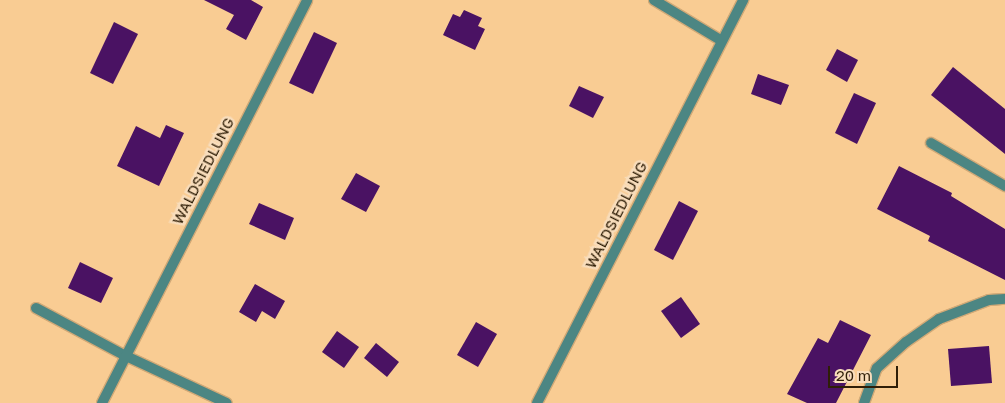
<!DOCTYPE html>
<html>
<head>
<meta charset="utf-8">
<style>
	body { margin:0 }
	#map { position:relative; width:1005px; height:403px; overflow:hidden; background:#f9cc93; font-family:"Golos Text",sans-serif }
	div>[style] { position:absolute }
	.building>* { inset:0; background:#4a1263 }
	.roads { filter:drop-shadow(1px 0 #d1a977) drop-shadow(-1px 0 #d1a977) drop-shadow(0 1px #d1a977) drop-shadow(0 -1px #d1a977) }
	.lane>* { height:10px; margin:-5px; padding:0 5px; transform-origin:5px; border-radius:5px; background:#4c8683 }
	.street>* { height:10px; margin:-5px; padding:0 5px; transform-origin:5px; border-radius:5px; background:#4c8683 }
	span { translate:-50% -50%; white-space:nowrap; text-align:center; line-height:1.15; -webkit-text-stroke:5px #f8ddbc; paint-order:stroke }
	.street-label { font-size:15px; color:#2f1e07 }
	.scale { position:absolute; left:828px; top:366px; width:70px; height:22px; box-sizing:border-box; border:2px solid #2f1e07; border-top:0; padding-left:6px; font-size:15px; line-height:18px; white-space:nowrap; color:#2f1e07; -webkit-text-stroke:4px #f8ddbc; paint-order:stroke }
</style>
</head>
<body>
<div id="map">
	<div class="building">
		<i style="clip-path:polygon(204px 0,251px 0,263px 7px,246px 40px,226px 29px,234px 15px)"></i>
		<i style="clip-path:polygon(464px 10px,482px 18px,478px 26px,485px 29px,475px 50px,443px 35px,453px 14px,460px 17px)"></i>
		<i style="clip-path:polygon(114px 22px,138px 34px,113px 84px,90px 73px)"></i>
		<i style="clip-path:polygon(314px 32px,337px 43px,313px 94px,289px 83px)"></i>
		<i style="clip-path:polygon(837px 49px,858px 60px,847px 82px,826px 70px)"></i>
		<i style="clip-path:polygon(953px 67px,1005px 109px,1005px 154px,931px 95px)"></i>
		<i style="clip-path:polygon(758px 74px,789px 85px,781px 105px,751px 94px)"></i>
		<i style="clip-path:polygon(579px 86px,604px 97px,593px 118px,569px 106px)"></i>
		<i style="clip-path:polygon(854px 93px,876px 103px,857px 144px,835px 133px)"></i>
		<i style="clip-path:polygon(166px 125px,184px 133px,159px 186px,117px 166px,136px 126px,160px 138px)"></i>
		<i style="clip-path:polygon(899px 166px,952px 193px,951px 196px,1005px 229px,1005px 280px,928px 241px,930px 236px,877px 209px)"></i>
		<i style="clip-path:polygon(356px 173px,380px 186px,366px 212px,341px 199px)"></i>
		<i style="clip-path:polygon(679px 201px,698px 211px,673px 260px,654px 250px)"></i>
		<i style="clip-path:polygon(259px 203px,294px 218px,285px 240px,249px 224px)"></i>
		<i style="clip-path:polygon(80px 262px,113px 278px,101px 303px,68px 288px)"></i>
		<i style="clip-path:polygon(255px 284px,285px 301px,275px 319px,262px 311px,256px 322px,239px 312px)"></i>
		<i style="clip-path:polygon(681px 297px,700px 324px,681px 338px,661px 311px)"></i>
		<i style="clip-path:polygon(840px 320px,871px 335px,836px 403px,807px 403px,787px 394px,818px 338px,828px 343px)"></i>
		<i style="clip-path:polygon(476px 322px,497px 334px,478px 367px,457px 355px)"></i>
		<i style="clip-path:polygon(337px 331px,359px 347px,344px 368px,322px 352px)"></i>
		<i style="clip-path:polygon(376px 343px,399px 362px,387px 377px,364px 358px)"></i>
		<i style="clip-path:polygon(989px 346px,992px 383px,951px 386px,948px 349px)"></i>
	</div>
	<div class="roads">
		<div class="lane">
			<i style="left:654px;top:0;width:79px;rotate:31.1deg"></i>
			<i style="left:931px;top:143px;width:86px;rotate:30.2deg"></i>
			<i style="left:36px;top:308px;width:102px;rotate:28.1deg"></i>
			<i style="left:126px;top:356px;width:111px;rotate:25deg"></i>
		</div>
		<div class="street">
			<i style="left:102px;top:403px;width:452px;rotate:-63deg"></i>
			<i style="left:537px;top:403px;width:453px;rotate:-62.9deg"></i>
			<i style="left:864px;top:403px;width:37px;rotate:-70deg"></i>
			<i style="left:877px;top:368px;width:39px;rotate:-42deg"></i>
			<i style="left:906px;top:342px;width:40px;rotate:-34.9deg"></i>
			<i style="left:939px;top:319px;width:53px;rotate:-20.8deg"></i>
			<i style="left:989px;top:300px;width:16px;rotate:-4deg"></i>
		</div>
	</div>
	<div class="street-label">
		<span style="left:203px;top:171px;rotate:-63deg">WALDSIEDLUNG</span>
		<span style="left:616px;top:215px;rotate:-63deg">WALDSIEDLUNG</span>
	</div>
	<div class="scale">20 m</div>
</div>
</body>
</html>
